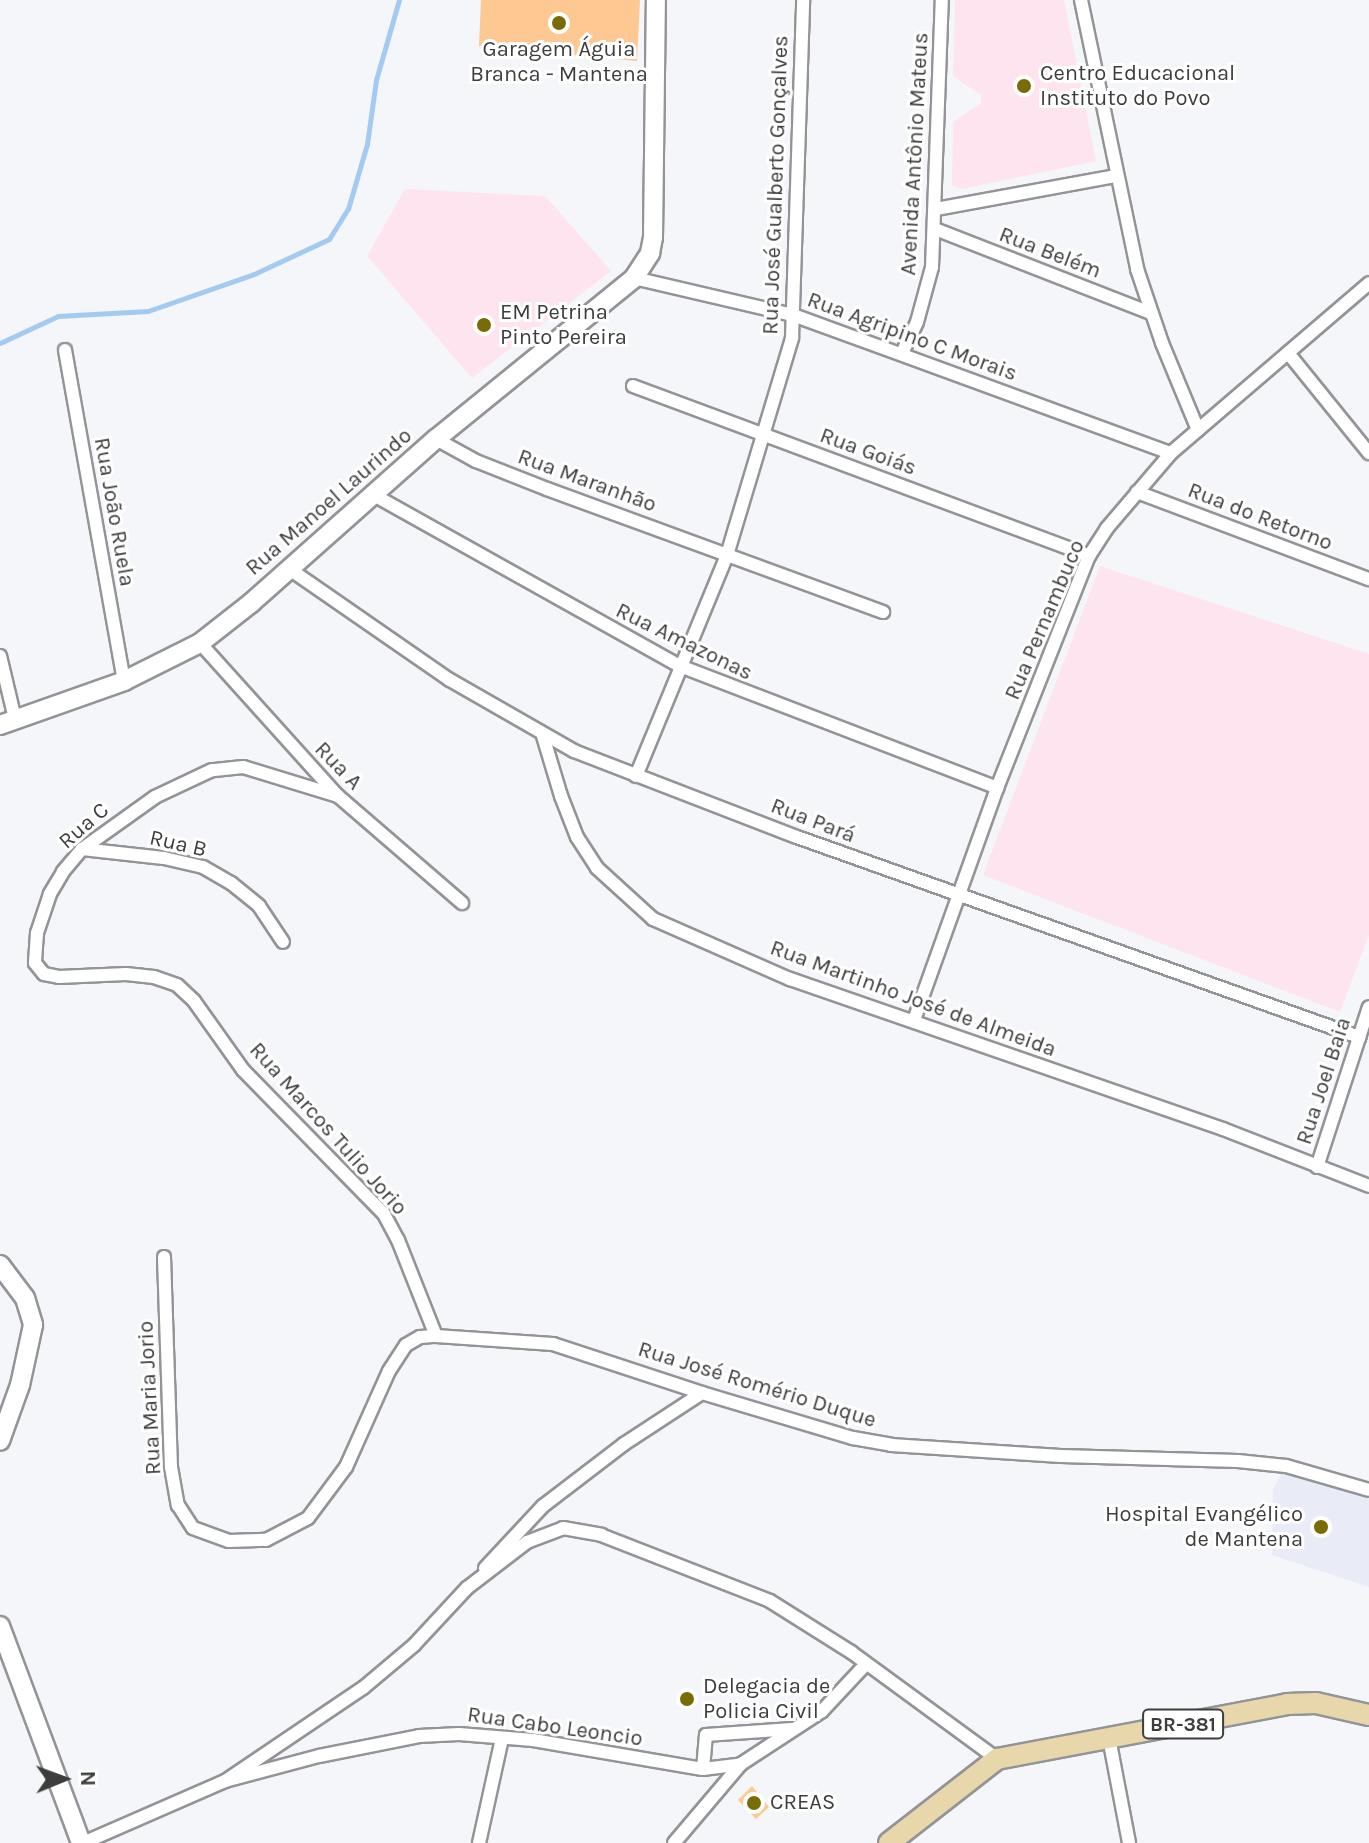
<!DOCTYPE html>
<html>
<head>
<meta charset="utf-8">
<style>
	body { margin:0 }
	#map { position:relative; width:1369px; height:1843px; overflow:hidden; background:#f5f6f9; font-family:Karla,sans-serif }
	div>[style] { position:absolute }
	.built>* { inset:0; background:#e9ebf6 }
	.education>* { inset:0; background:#fde4ee }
	.stream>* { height:5px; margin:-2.5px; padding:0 2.5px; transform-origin:2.5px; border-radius:2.5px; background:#a3cbf2 }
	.building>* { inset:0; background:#fdc891 }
	.roads { filter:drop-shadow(2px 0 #939497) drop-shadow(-2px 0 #939497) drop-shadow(0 2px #939497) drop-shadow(0 -2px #939497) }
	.street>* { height:12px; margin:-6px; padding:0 6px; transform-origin:6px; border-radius:6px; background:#fff }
	.secondary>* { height:18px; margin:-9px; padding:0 9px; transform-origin:9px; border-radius:9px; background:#fff }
	.primary>* { height:20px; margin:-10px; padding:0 10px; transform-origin:10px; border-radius:10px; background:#e7d7ab }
	.dots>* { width:22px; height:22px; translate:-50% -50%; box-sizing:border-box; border:4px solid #fff; border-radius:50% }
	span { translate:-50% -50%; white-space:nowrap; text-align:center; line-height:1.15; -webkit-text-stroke:6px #fff; paint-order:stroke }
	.shield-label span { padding:2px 6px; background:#fff; border:2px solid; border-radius:6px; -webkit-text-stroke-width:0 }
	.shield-label { font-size:20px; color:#3d3d3e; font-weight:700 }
	.poi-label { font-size:22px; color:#3d3d3e }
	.left { translate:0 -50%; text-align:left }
	.right { translate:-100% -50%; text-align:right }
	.street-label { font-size:22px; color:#3d3d3e }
	.north { position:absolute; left:24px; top:1739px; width:80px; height:80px; -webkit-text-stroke:6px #fff; paint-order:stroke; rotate:89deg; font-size:22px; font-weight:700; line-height:32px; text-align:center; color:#3d3d3e }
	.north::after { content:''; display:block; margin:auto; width:28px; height:36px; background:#3d3d3e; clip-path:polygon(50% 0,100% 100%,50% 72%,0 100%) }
</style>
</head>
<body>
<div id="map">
	<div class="built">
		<i style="clip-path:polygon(1282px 1473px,1369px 1499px,1369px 1587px,1272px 1555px,1273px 1490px)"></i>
	</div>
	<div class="education">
		<i style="clip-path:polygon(955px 0,1064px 0,1096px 161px,962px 189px,952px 185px,953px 122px,981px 103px,981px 95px,953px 76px)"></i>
		<i style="clip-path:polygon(405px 189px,545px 196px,611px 271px,472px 378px,367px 256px)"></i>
		<i style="clip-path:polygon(1100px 566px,1369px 654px,1369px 935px,1340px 1012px,983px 875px)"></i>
	</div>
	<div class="stream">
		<i style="left:0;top:343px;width:64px;rotate:-25deg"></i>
		<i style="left:58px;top:316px;width:90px;rotate:-3.2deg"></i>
		<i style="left:148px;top:311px;width:112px;rotate:-19.2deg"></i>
		<i style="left:254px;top:274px;width:83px;rotate:-25deg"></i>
		<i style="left:329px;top:239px;width:36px;rotate:-58deg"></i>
		<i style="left:348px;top:209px;width:68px;rotate:-73.7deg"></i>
		<i style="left:367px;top:144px;width:65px;rotate:-82deg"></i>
		<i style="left:376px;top:80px;width:83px;rotate:-74deg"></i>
	</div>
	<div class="building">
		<i style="clip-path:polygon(481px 0,640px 0,637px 61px,479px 46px)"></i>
		<i style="clip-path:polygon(752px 1786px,769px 1807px,756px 1819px,738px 1800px)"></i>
	</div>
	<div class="roads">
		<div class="street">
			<i style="left:1081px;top:0;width:275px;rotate:78.2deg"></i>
			<i style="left:1137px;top:269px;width:78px;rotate:71.3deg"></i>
			<i style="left:1162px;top:343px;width:94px;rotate:67.5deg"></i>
			<i style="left:936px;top:209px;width:182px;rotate:-10.4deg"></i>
			<i style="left:935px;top:229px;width:232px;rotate:21.3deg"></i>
			<i style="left:634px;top:278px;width:163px;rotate:13.1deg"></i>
			<i style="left:793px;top:315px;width:402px;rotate:20.1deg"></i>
			<i style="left:65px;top:350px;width:336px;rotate:79.9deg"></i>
			<i style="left:902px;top:353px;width:34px;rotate:-64deg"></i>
			<i style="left:917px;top:322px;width:57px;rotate:-74.7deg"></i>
			<i style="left:932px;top:267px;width:267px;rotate:-87.9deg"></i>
			<i style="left:1288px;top:353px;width:129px;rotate:51deg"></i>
			<i style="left:633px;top:386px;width:487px;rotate:20.4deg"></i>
			<i style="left:436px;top:439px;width:46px;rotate:28.8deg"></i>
			<i style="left:476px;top:461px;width:76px;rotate:21.5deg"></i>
			<i style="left:547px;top:489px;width:358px;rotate:20.1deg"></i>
			<i style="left:1137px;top:492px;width:248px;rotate:20.6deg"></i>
			<i style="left:372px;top:494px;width:353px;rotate:29.2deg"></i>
			<i style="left:680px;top:666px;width:340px;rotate:21deg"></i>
			<i style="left:288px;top:568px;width:197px;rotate:34.7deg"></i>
			<i style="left:450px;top:680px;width:143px;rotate:29.8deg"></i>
			<i style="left:574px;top:751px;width:239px;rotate:21.1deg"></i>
			<i style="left:797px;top:837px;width:597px;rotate:19.59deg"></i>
			<i style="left:200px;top:643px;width:206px;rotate:48deg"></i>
			<i style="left:338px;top:796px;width:164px;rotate:40.8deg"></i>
			<i style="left:0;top:656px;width:65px;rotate:76.6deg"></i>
			<i style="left:543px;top:736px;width:63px;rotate:73.3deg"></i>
			<i style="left:561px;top:796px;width:44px;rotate:68.7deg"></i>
			<i style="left:577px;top:837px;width:37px;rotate:57deg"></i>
			<i style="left:597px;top:868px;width:76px;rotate:42.3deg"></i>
			<i style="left:653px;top:919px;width:150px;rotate:23.7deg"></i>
			<i style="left:790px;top:979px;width:458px;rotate:19.1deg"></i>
			<i style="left:1223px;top:1129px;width:157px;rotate:21.3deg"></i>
			<i style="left:636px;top:776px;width:239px;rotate:-67.6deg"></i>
			<i style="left:727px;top:555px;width:227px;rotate:-73.3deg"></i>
			<i style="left:792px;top:338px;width:338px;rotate:-88.1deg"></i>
			<i style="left:338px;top:796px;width:99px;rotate:-163deg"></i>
			<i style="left:243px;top:767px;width:31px;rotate:174deg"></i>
			<i style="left:212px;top:770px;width:63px;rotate:154.7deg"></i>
			<i style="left:155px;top:797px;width:90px;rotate:144.5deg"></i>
			<i style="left:82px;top:849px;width:30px;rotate:130deg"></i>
			<i style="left:63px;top:872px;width:26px;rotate:121deg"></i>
			<i style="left:50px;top:894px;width:41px;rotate:108.4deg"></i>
			<i style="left:37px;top:933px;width:30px;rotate:94deg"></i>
			<i style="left:35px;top:963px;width:14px;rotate:51deg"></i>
			<i style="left:44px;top:974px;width:15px;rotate:11deg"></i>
			<i style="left:59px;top:977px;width:67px;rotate:-2.6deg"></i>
			<i style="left:126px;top:974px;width:28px;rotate:6deg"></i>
			<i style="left:154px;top:977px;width:24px;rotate:19deg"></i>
			<i style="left:177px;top:985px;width:23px;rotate:43deg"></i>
			<i style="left:194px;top:1001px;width:85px;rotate:54.6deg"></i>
			<i style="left:243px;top:1070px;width:202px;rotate:45.6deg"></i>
			<i style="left:384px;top:1214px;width:30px;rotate:62deg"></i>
			<i style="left:398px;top:1240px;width:103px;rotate:68.4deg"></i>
			<i style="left:82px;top:849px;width:82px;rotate:6.3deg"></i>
			<i style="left:164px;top:858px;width:40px;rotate:13deg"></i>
			<i style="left:203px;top:867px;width:32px;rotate:30deg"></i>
			<i style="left:231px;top:883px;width:36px;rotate:39deg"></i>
			<i style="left:259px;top:906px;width:43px;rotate:56.3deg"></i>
			<i style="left:914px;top:1020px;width:246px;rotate:-70.3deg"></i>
			<i style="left:997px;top:788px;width:250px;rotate:-68.4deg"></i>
			<i style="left:1089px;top:556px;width:33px;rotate:-57deg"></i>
			<i style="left:1107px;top:528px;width:99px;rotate:-49.5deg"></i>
			<i style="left:1171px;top:453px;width:261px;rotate:-40.6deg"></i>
			<i style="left:1317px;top:1167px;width:168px;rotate:-72deg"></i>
			<i style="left:164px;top:1257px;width:210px;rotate:88.1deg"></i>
			<i style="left:171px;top:1467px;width:39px;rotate:80deg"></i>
			<i style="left:178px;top:1505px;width:27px;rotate:57deg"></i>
			<i style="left:193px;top:1528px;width:38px;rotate:20deg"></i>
			<i style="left:229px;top:1541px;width:37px;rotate:-2deg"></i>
			<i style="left:266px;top:1540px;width:47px;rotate:-27.6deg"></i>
			<i style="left:308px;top:1518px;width:64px;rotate:-53.3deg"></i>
			<i style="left:346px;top:1467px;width:105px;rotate:-65.9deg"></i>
			<i style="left:389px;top:1371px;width:31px;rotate:-57deg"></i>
			<i style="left:406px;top:1345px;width:16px;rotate:-30deg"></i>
			<i style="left:420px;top:1337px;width:16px;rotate:-4deg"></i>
			<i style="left:436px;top:1336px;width:117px;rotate:3.9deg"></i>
			<i style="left:553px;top:1344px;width:157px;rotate:18.2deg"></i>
			<i style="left:702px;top:1393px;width:158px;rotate:16.6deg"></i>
			<i style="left:853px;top:1438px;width:39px;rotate:10deg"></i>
			<i style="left:891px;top:1445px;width:170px;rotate:3.7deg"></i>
			<i style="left:1061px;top:1456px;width:177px;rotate:1.6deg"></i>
			<i style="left:1238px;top:1461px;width:48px;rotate:5.9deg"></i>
			<i style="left:1286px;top:1466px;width:86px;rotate:16.1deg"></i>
			<i style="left:485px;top:1568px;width:85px;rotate:-46.9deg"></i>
			<i style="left:543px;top:1506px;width:102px;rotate:-37.4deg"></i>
			<i style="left:624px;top:1444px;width:93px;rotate:-33.2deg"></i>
			<i style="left:1109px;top:1738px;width:107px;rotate:79.2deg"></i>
			<i style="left:703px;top:1769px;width:34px;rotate:-85deg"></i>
			<i style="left:706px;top:1735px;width:86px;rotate:-4deg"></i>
			<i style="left:225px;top:1781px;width:166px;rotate:-34deg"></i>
			<i style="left:363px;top:1688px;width:67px;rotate:-40.1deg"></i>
			<i style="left:414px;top:1645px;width:78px;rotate:-47.1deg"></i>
			<i style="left:467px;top:1588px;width:76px;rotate:-37.5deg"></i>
			<i style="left:527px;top:1542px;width:39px;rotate:-21deg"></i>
			<i style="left:563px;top:1528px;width:39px;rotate:10deg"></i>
			<i style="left:601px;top:1535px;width:181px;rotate:21.3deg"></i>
			<i style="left:770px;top:1601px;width:96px;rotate:32.2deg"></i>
			<i style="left:851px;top:1652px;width:181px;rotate:36.2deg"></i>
			<i style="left:83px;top:1843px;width:155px;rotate:-23.6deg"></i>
			<i style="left:225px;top:1781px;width:97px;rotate:-14.9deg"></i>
			<i style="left:319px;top:1756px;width:102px;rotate:-11.3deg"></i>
			<i style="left:419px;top:1736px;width:40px;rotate:-2.9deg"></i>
			<i style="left:459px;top:1734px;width:74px;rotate:4.6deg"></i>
			<i style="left:533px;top:1740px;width:172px;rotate:9.7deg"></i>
			<i style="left:703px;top:1769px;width:38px;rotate:-7deg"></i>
			<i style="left:479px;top:1843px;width:107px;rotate:-77.6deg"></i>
			<i style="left:674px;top:1843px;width:104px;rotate:-49.7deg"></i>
			<i style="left:741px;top:1764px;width:97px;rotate:-33.2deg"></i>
			<i style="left:822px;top:1711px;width:63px;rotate:-46.9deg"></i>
		</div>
		<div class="secondary">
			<i style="left:0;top:725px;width:132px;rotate:-19.5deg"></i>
			<i style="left:124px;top:681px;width:85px;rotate:-26.6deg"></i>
			<i style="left:200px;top:643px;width:65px;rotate:-38.1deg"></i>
			<i style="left:251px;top:603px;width:247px;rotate:-41.6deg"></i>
			<i style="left:436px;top:439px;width:255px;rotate:-39.1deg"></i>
			<i style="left:634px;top:278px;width:30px;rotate:-57deg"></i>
			<i style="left:650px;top:253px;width:16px;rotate:-79deg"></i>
			<i style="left:653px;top:237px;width:237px;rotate:-89.3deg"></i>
			<i style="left:0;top:1265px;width:41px;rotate:52.9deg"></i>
			<i style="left:25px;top:1298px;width:28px;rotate:73deg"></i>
			<i style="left:33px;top:1325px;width:61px;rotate:102.2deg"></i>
			<i style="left:20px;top:1385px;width:59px;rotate:109.7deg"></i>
			<i style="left:0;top:1626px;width:232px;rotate:69.5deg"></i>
		</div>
		<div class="primary">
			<i style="left:889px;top:1843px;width:137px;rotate:-37.9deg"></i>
			<i style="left:997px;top:1759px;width:295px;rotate:-10.7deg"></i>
			<i style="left:1287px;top:1704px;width:29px;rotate:-2deg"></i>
			<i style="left:1316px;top:1703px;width:54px;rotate:12.8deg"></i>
		</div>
	</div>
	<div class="dots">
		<i style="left:559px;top:23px;background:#796c06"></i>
		<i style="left:1024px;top:86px;background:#796c06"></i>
		<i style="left:484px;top:325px;background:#796c06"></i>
		<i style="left:1321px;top:1527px;background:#796c06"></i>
		<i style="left:687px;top:1699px;background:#796c06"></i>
		<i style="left:754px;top:1803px;background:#796c06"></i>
	</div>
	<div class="shield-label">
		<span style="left:1183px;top:1724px">BR-381</span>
	</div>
	<div class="poi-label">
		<span style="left:559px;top:62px">Garagem Águia<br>Branca - Mantena</span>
		<span class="left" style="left:1040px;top:86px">Centro Educacional<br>Instituto do Povo</span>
		<span class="left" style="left:500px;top:325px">EM Petrina<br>Pinto Pereira</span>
		<span class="right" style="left:1303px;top:1527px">Hospital Evangélico<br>de Mantena</span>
		<span class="left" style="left:703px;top:1699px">Delegacia de<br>Policia Civil</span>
		<span class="left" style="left:770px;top:1803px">CREAS</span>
	</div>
	<div class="street-label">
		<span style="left:915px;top:154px;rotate:-87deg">Avenida Antônio Mateus</span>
		<span style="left:776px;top:185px;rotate:-88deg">Rua José Gualberto Gonçalves</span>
		<span style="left:1050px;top:253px;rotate:21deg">Rua Belém</span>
		<span style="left:912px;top:337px;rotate:20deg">Rua Agripino C Morais</span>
		<span style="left:868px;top:452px;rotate:20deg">Rua Goiás</span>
		<span style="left:587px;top:481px;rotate:20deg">Rua Maranhão</span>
		<span style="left:329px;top:502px;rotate:-41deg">Rua Manoel Laurindo</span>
		<span style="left:114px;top:512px;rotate:80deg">Rua João Ruela</span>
		<span style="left:1260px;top:517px;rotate:21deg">Rua do Retorno</span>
		<span style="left:1045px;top:620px;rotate:-67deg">Rua Pernambuco</span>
		<span style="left:684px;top:642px;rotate:26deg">Rua Amazonas</span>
		<span style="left:338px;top:766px;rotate:46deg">Rua A</span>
		<span style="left:813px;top:821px;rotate:21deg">Rua Pará</span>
		<span style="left:84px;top:826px;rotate:-41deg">Rua C</span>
		<span style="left:178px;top:844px;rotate:13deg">Rua B</span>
		<span style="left:913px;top:999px;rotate:20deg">Rua Martinho José de Almeida</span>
		<span style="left:1324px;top:1081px;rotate:-72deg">Rua Joel Baia</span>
		<span style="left:328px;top:1129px;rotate:48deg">Rua Marcos Tulio Jorio</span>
		<span style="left:757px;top:1385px;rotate:17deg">Rua José Romério Duque</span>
		<span style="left:150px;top:1398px;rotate:-93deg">Rua Maria Jorio</span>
		<span style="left:555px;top:1727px;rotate:8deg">Rua Cabo Leoncio</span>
	</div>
	<div class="north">N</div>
</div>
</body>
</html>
